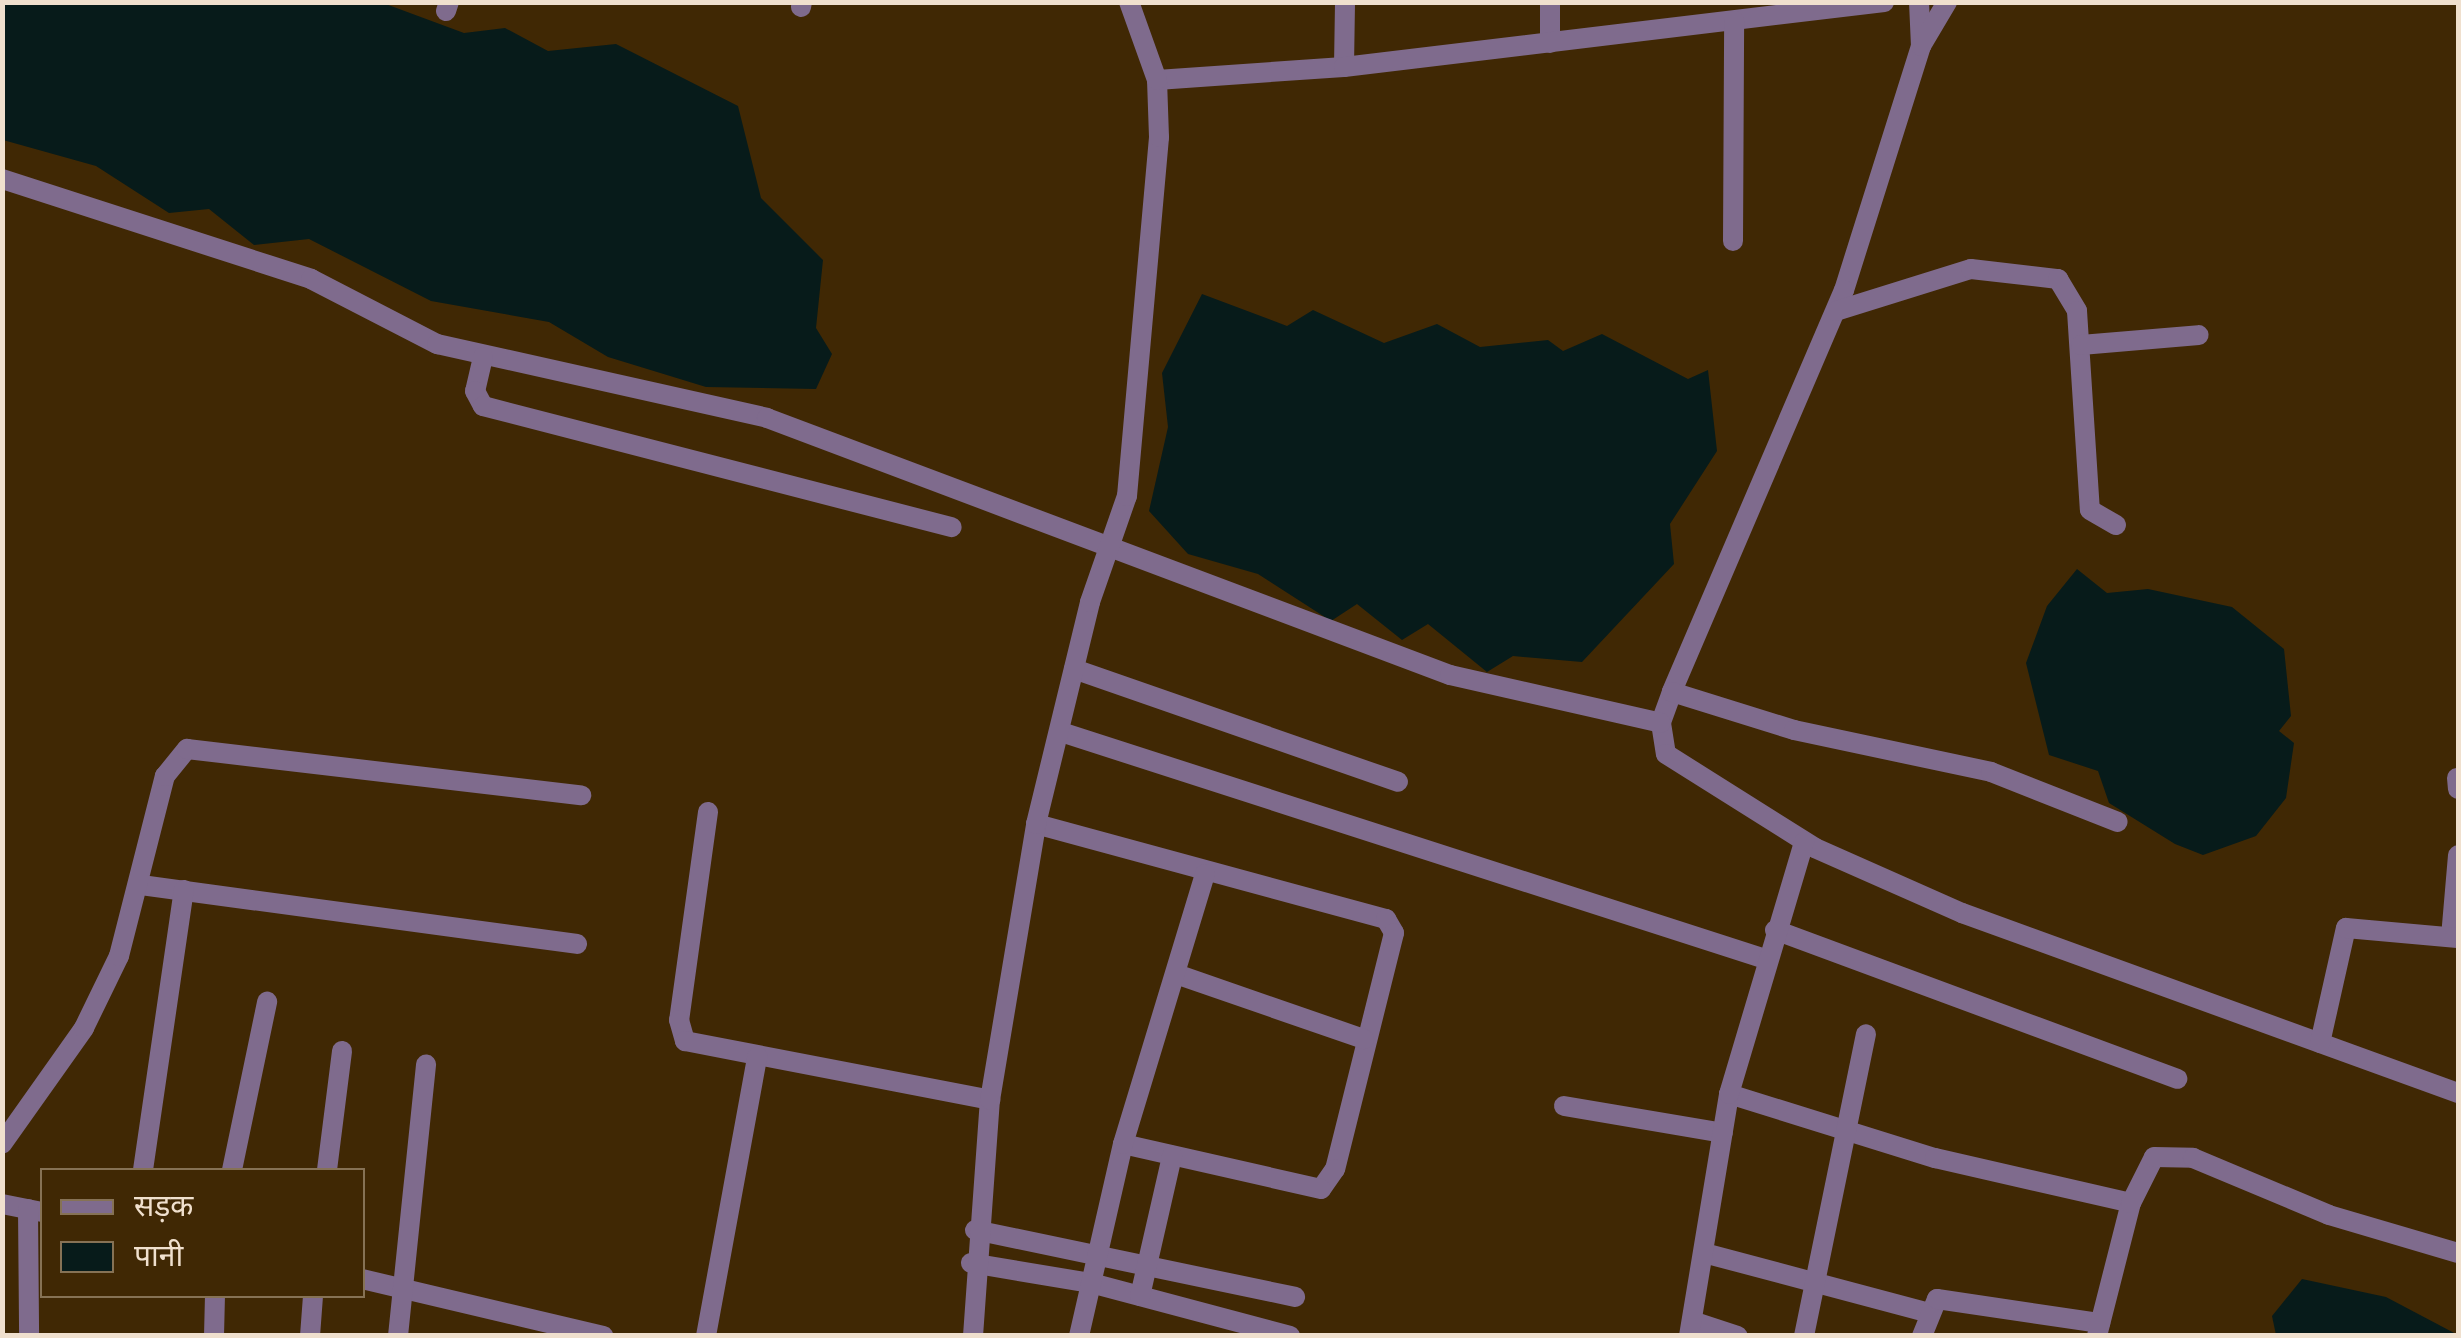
<!DOCTYPE html>
<html>
<head>
<meta charset="utf-8">
<style>
	body { margin:0 }
	#map { position:relative; width:2461px; height:1338px; overflow:hidden; background:#402804; font-family:"Golos Text","Noto Sans Devanagari",sans-serif }
	div>[style] { position:absolute }
	.water>* { inset:0; background:#071b1a }
	.street>* { height:20px; margin:-10px; padding:0 10px; transform-origin:10px; border-radius:10px; background:#7f6b8d }
	span { translate:-50% -50%; white-space:nowrap; text-align:center; line-height:1.15; -webkit-text-stroke:10px #402804; paint-order:stroke }
	.frame { position:absolute; inset:0; border:5px solid #f0e0ce; pointer-events:none }
	.legend { position:absolute; left:40px; top:1168px; width:325px; height:130px; box-sizing:border-box; background:#402804; border:2px solid #867255; margin:0; padding:12px 18px; list-style:none; font-size:30px; color:#f0e0ce }
	.legend li { display:flex; align-items:center; gap:20px; height:50px }
	.legend b { width:50px; border:2px solid #867255 }
</style>
</head>
<body>
<div id="map">
	<div class="water">
		<i style="clip-path:polygon(3px 2px,383px 3px,464px 33px,505px 28px,548px 51px,616px 44px,738px 106px,761px 198px,823px 260px,816px 328px,832px 354px,816px 389px,706px 387px,608px 357px,549px 322px,431px 301px,309px 239px,254px 245px,209px 209px,169px 213px,96px 166px,3px 140px)"></i>
		<i style="clip-path:polygon(1202px 294px,1287px 326px,1313px 310px,1384px 343px,1437px 324px,1480px 347px,1548px 340px,1563px 351px,1602px 334px,1688px 379px,1708px 370px,1717px 451px,1670px 524px,1674px 564px,1582px 662px,1513px 656px,1487px 672px,1428px 624px,1402px 640px,1357px 604px,1331px 621px,1258px 574px,1188px 554px,1149px 511px,1168px 427px,1162px 373px)"></i>
		<i style="clip-path:polygon(2077px 569px,2107px 593px,2148px 589px,2232px 607px,2284px 649px,2291px 716px,2279px 731px,2294px 743px,2286px 798px,2256px 836px,2203px 855px,2175px 844px,2109px 803px,2098px 771px,2049px 755px,2026px 663px,2047px 606px)"></i>
		<i style="clip-path:polygon(2302px 1279px,2386px 1297px,2458px 1335px,2276px 1335px,2272px 1316px)"></i>
	</div>
	<div class="street">
		<i style="left:1919px;top:2px;width:44px;rotate:87.4deg"></i>
		<i style="left:1921px;top:46px;width:256px;rotate:107.5deg"></i>
		<i style="left:1844px;top:290px;width:437px;rotate:113.2deg"></i>
		<i style="left:1672px;top:692px;width:33px;rotate:110deg"></i>
		<i style="left:1661px;top:723px;width:31px;rotate:81deg"></i>
		<i style="left:1666px;top:754px;width:176px;rotate:32.2deg"></i>
		<i style="left:1815px;top:848px;width:161px;rotate:23.9deg"></i>
		<i style="left:1962px;top:913px;width:528px;rotate:19.95deg"></i>
		<i style="left:801px;top:7px;width:5px;rotate:-79deg"></i>
		<i style="left:446px;top:11px;width:9px;rotate:-72deg"></i>
		<i style="left:1550px;top:43px;width:41px;rotate:-90deg"></i>
		<i style="left:1921px;top:46px;width:51px;rotate:-59.4deg"></i>
		<i style="left:1344px;top:67px;width:65px;rotate:-89.1deg"></i>
		<i style="left:1157px;top:80px;width:187px;rotate:-4deg"></i>
		<i style="left:1344px;top:67px;width:544px;rotate:-6.86deg"></i>
		<i style="left:2px;top:179px;width:325px;rotate:17.9deg"></i>
		<i style="left:311px;top:279px;width:142px;rotate:27.3deg"></i>
		<i style="left:437px;top:344px;width:338px;rotate:12.6deg"></i>
		<i style="left:767px;top:418px;width:730px;rotate:20.62deg"></i>
		<i style="left:1450px;top:675px;width:216px;rotate:12.8deg"></i>
		<i style="left:1733px;top:241px;width:220px;rotate:-89.7deg"></i>
		<i style="left:1836px;top:311px;width:141px;rotate:-17.3deg"></i>
		<i style="left:1971px;top:269px;width:88px;rotate:6.6deg"></i>
		<i style="left:2058px;top:279px;width:37px;rotate:59deg"></i>
		<i style="left:2077px;top:311px;width:199px;rotate:86.3deg"></i>
		<i style="left:2090px;top:510px;width:30px;rotate:30deg"></i>
		<i style="left:2081px;top:345px;width:118px;rotate:-4.8deg"></i>
		<i style="left:483px;top:357px;width:35px;rotate:103deg"></i>
		<i style="left:475px;top:391px;width:17px;rotate:62deg"></i>
		<i style="left:483px;top:406px;width:484px;rotate:14.5deg"></i>
		<i style="left:1074px;top:669px;width:343px;rotate:19.2deg"></i>
		<i style="left:1672px;top:692px;width:128px;rotate:17.3deg"></i>
		<i style="left:1794px;top:730px;width:201px;rotate:12deg"></i>
		<i style="left:1991px;top:772px;width:136px;rotate:21.5deg"></i>
		<i style="left:1061px;top:732px;width:740px;rotate:17.87deg"></i>
		<i style="left:2457px;top:778px;width:11px;rotate:85deg"></i>
		<i style="left:708px;top:812px;width:210px;rotate:97.9deg"></i>
		<i style="left:679px;top:1020px;width:22px;rotate:74deg"></i>
		<i style="left:685px;top:1041px;width:311px;rotate:10.9deg"></i>
		<i style="left:1036px;top:824px;width:363px;rotate:15.2deg"></i>
		<i style="left:1386px;top:919px;width:16px;rotate:60deg"></i>
		<i style="left:1394px;top:933px;width:243px;rotate:104deg"></i>
		<i style="left:1335px;top:1169px;width:24px;rotate:125deg"></i>
		<i style="left:1321px;top:1189px;width:203px;rotate:-167.2deg"></i>
		<i style="left:141px;top:885px;width:440px;rotate:7.7deg"></i>
		<i style="left:1775px;top:930px;width:429px;rotate:20.3deg"></i>
		<i style="left:2451px;top:937px;width:82px;rotate:-85.1deg"></i>
		<i style="left:1176px;top:974px;width:199px;rotate:19.1deg"></i>
		<i style="left:2320px;top:1043px;width:118px;rotate:-77.3deg"></i>
		<i style="left:2346px;top:928px;width:112px;rotate:5.1deg"></i>
		<i style="left:1729px;top:1094px;width:216px;rotate:17.3deg"></i>
		<i style="left:1935px;top:1158px;width:201px;rotate:12.9deg"></i>
		<i style="left:1564px;top:1106px;width:161px;rotate:9.6deg"></i>
		<i style="left:2px;top:1144px;width:142px;rotate:-54.7deg"></i>
		<i style="left:84px;top:1028px;width:80px;rotate:-64.1deg"></i>
		<i style="left:119px;top:956px;width:186px;rotate:-75.7deg"></i>
		<i style="left:165px;top:776px;width:35px;rotate:-51deg"></i>
		<i style="left:187px;top:749px;width:397px;rotate:6.7deg"></i>
		<i style="left:143px;top:1170px;width:283px;rotate:-81.7deg"></i>
		<i style="left:232px;top:1170px;width:172px;rotate:-78.2deg"></i>
		<i style="left:327px;top:1170px;width:120px;rotate:-82.8deg"></i>
		<i style="left:2px;top:1204px;width:41px;rotate:11.3deg"></i>
		<i style="left:28px;top:1209px;width:127px;rotate:89.5deg"></i>
		<i style="left:975px;top:1230px;width:327px;rotate:11.8deg"></i>
		<i style="left:1704px;top:1253px;width:230px;rotate:14.9deg"></i>
		<i style="left:971px;top:1263px;width:122px;rotate:9.5deg"></i>
		<i style="left:1091px;top:1283px;width:206px;rotate:14.9deg"></i>
		<i style="left:362px;top:1279px;width:248px;rotate:13.3deg"></i>
		<i style="left:1140px;top:1296px;width:144px;rotate:-77.1deg"></i>
		<i style="left:1692px;top:1321px;width:48px;rotate:18.1deg"></i>
		<i style="left:214px;top:1336px;width:40px;rotate:-88.6deg"></i>
		<i style="left:310px;top:1336px;width:40px;rotate:-85.7deg"></i>
		<i style="left:398px;top:1336px;width:273px;rotate:-84.1deg"></i>
		<i style="left:706px;top:1336px;width:284px;rotate:-79.6deg"></i>
		<i style="left:973px;top:1336px;width:237px;rotate:-85.9deg"></i>
		<i style="left:990px;top:1100px;width:280px;rotate:-80.5deg"></i>
		<i style="left:1036px;top:824px;width:228px;rotate:-76.3deg"></i>
		<i style="left:1090px;top:602px;width:112px;rotate:-70.8deg"></i>
		<i style="left:1127px;top:496px;width:360px;rotate:-84.9deg"></i>
		<i style="left:1159px;top:137px;width:57px;rotate:-92deg"></i>
		<i style="left:1157px;top:80px;width:83px;rotate:-109.7deg"></i>
		<i style="left:1079px;top:1336px;width:197px;rotate:-77.1deg"></i>
		<i style="left:1123px;top:1144px;width:282px;rotate:-73.1deg"></i>
		<i style="left:1689px;top:1336px;width:245px;rotate:-80.6deg"></i>
		<i style="left:1729px;top:1094px;width:263px;rotate:-73.4deg"></i>
		<i style="left:1804px;top:1336px;width:308px;rotate:-78.4deg"></i>
		<i style="left:1922px;top:1336px;width:40px;rotate:-68deg"></i>
		<i style="left:1937px;top:1299px;width:165px;rotate:8.4deg"></i>
		<i style="left:2097px;top:1336px;width:137px;rotate:-75.7deg"></i>
		<i style="left:2131px;top:1203px;width:51px;rotate:-63.4deg"></i>
		<i style="left:2154px;top:1157px;width:39px;rotate:1deg"></i>
		<i style="left:2193px;top:1158px;width:147px;rotate:22.7deg"></i>
		<i style="left:2329px;top:1215px;width:134px;rotate:16.4deg"></i>
	</div>
	<div class="frame"></div>
	<ul class="legend">
	<li><b style="height:12px;background:#7f6b8d"></b>सड़क</li>
	<li><b style="height:28px;background:#071b1a"></b>पानी</li>
	</ul>
</div>
</body>
</html>
